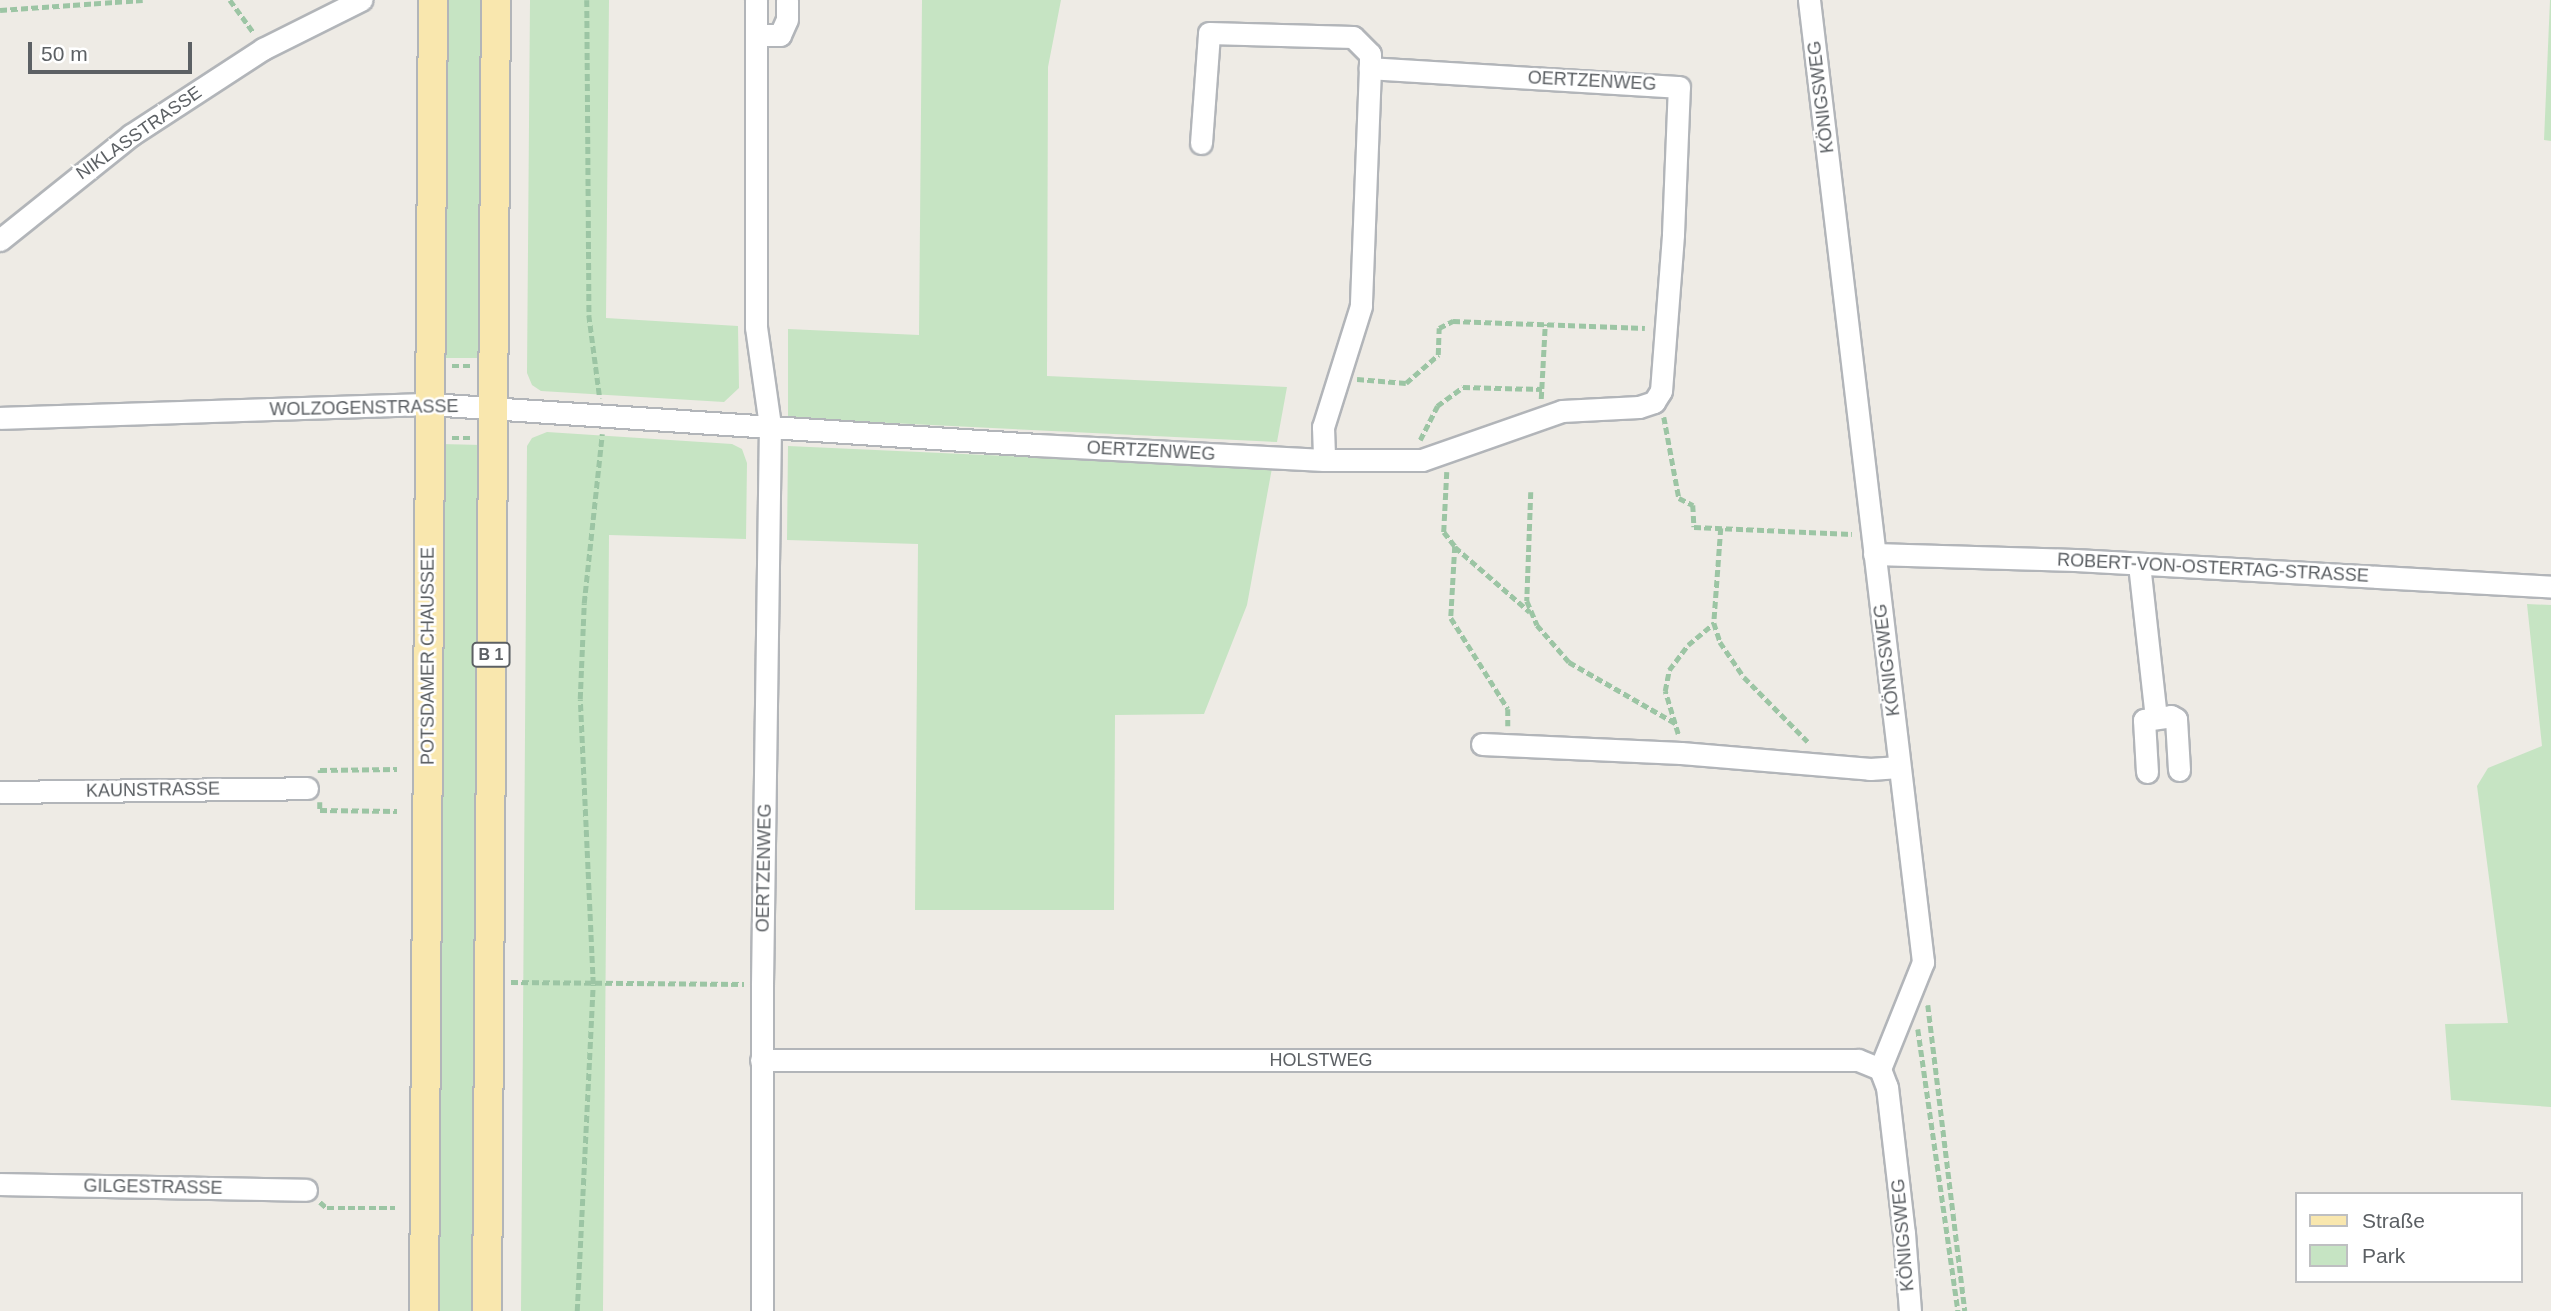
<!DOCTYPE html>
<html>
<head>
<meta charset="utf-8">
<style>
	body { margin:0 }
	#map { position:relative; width:2551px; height:1311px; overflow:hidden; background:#eeebe5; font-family:Helvetica,sans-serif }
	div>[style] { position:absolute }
	.green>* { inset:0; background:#c6e4c3 }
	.path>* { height:4.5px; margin-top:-2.25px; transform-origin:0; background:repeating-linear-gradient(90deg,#9cc5a4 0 7px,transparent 0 10.5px) }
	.roads { filter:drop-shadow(2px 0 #b2b5b9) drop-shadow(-2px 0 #b2b5b9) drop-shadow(0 2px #b2b5b9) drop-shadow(0 -2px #b2b5b9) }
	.minor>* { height:21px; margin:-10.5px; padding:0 10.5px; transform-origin:10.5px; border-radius:10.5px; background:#fff }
	.major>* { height:28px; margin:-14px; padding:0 14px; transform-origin:14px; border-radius:14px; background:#f9e7ae }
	span { translate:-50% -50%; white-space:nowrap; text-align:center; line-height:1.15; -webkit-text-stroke:5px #fff; paint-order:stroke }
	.shield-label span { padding:2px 5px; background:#fff; border:2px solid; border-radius:5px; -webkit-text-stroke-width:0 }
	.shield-label { font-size:16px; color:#5c6064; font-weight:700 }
	.street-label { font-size:18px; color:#5c6064 }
	.legend { position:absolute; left:2295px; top:1192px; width:228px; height:91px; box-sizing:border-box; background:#fff; border:2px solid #bebfc1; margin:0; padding:9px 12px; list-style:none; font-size:21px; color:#5c6064 }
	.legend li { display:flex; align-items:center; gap:14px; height:35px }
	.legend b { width:35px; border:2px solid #bebfc1 }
	.scale { position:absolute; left:28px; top:42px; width:164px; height:32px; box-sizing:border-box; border:4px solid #5c6064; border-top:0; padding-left:9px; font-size:21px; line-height:24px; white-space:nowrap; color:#5c6064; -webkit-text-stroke:5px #fff; paint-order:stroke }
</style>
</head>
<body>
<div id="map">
	<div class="green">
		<i style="clip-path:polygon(443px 0,485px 0,482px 358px,441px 358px)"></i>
		<i style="clip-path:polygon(530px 0,609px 0,606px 318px,738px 326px,739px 388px,724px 402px,541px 391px,532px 385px,527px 373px)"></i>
		<i style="clip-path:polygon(922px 0,1061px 0,1048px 67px,1047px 376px,1287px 387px,1277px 442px,788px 418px,788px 329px,919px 335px)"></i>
		<i style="clip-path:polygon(2550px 0,2551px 0,2551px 141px,2544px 140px)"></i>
		<i style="clip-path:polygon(547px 432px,732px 444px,742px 449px,747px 463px,746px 539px,609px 535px,603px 1311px,521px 1311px,527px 446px,532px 438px)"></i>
		<i style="clip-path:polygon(441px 444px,482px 445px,476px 1311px,436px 1311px)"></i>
		<i style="clip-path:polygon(788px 446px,1272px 468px,1247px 605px,1204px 714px,1115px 715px,1114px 910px,915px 910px,918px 544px,787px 540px)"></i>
		<i style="clip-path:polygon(2527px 604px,2551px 605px,2551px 1107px,2451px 1100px,2445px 1024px,2508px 1023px,2477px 786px,2488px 768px,2542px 746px)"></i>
	</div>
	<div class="path">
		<i style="left:230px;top:0;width:39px;rotate:54deg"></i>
		<i style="left:587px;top:0;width:315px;rotate:89.6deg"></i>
		<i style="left:589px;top:315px;width:84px;rotate:82.5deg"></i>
		<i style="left:0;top:10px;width:143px;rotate:-4deg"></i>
		<i style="left:452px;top:366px;width:19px"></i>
		<i style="left:1357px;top:379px;width:49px;rotate:4.7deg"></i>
		<i style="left:1406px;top:383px;width:43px;rotate:-41.2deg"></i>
		<i style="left:1438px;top:355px;width:27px;rotate:-88deg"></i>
		<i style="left:1439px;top:328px;width:16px;rotate:-27deg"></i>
		<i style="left:1453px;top:321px;width:192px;rotate:2.1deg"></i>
		<i style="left:1541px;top:399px;width:75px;rotate:-86.9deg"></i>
		<i style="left:1664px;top:417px;width:82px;rotate:79.5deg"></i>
		<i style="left:1679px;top:498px;width:16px;rotate:27deg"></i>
		<i style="left:1693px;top:505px;width:22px;rotate:87deg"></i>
		<i style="left:1694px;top:527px;width:158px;rotate:2.5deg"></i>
		<i style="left:452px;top:438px;width:19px"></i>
		<i style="left:1420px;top:440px;width:38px;rotate:-63deg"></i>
		<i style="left:1437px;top:406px;width:32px;rotate:-36deg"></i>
		<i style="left:1463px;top:387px;width:79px;rotate:1.5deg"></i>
		<i style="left:1447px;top:472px;width:60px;rotate:92.9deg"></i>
		<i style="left:1444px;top:532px;width:18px;rotate:52deg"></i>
		<i style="left:1455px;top:546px;width:72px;rotate:93.2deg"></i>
		<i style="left:1451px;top:618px;width:107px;rotate:57.9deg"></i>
		<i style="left:1508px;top:709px;width:17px;rotate:90deg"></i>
		<i style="left:1531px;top:492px;width:109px;rotate:92.1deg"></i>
		<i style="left:1527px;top:601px;width:26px;rotate:67deg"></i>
		<i style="left:1537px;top:625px;width:49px;rotate:49.1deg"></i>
		<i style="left:1569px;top:662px;width:125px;rotate:29.9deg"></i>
		<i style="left:1721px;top:528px;width:95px;rotate:94.2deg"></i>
		<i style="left:1714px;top:623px;width:20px;rotate:72deg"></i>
		<i style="left:1720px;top:642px;width:42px;rotate:55.6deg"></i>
		<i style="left:1744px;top:677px;width:94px;rotate:45.4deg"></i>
		<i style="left:1455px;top:547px;width:99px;rotate:40.9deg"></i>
		<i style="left:1678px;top:734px;width:45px;rotate:-106.8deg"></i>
		<i style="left:1665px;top:691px;width:21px;rotate:-79deg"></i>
		<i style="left:1669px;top:670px;width:31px;rotate:-53deg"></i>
		<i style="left:1688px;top:645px;width:34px;rotate:-40deg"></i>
		<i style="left:320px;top:773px;width:3px;rotate:-90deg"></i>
		<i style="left:320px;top:770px;width:77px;rotate:-0.7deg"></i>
		<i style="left:320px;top:802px;width:8px;rotate:90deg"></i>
		<i style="left:320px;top:810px;width:77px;rotate:0.7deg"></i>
		<i style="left:511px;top:982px;width:233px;rotate:0.5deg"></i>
		<i style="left:1928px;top:1005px;width:308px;rotate:83.1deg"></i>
		<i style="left:1918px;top:1029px;width:285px;rotate:81.9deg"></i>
		<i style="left:320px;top:1202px;width:9px;rotate:41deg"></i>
		<i style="left:327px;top:1208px;width:68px"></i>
		<i style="left:577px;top:1311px;width:327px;rotate:-87.2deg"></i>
		<i style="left:593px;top:984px;width:285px;rotate:-92.6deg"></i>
		<i style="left:580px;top:699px;width:96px;rotate:-87.6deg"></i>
		<i style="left:584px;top:603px;width:170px;rotate:-83.9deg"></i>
	</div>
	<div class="roads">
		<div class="minor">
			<i style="left:756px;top:0;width:327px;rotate:90deg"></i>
			<i style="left:756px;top:327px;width:99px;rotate:81.9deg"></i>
			<i style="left:770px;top:425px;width:559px;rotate:90.82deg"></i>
			<i style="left:762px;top:984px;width:327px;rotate:90deg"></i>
			<i style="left:1809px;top:0;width:969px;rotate:83.24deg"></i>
			<i style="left:1923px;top:962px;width:115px;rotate:111.9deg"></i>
			<i style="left:1880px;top:1069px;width:19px;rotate:69deg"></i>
			<i style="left:1887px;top:1087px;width:147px;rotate:83.4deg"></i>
			<i style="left:1904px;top:1233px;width:78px;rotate:85.6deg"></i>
			<i style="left:756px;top:35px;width:24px"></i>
			<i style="left:780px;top:35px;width:17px;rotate:-66deg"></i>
			<i style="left:787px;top:19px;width:19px;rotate:-90deg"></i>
			<i style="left:1201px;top:143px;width:110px;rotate:-85.8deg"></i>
			<i style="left:1209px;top:33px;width:144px;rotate:1.6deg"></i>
			<i style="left:1353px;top:37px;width:24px;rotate:45deg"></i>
			<i style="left:1370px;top:54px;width:14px;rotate:90deg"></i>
			<i style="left:0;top:240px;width:168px;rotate:-38.7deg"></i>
			<i style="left:131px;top:135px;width:158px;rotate:-33.1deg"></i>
			<i style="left:263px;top:49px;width:110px;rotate:-26.6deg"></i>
			<i style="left:0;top:418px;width:430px;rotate:-1.9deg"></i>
			<i style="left:430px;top:404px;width:608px;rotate:3.86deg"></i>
			<i style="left:1037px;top:445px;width:287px;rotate:3deg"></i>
			<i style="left:1324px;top:460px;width:98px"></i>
			<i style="left:1422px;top:460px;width:148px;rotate:-19.3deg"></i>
			<i style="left:1562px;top:411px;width:77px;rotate:-3deg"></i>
			<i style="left:1639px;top:407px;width:16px;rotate:-18deg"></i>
			<i style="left:1654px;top:402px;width:13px;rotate:-58deg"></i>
			<i style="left:1661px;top:391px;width:157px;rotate:-85.6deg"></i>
			<i style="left:1673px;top:234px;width:147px;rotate:-87.7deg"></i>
			<i style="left:1679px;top:87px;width:310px;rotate:-176.5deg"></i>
			<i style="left:1370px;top:68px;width:238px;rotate:92.2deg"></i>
			<i style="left:1361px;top:306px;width:127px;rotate:107.4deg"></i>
			<i style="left:1323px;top:427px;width:33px;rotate:88deg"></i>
			<i style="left:1874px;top:554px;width:201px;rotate:1.7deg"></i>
			<i style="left:2075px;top:560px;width:477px;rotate:3.2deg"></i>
			<i style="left:2139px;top:564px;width:154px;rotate:83.7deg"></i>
			<i style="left:1482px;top:744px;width:199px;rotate:2.6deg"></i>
			<i style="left:1681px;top:753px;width:190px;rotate:4.8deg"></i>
			<i style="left:1870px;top:769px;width:29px;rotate:-4deg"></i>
			<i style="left:2147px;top:772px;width:52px;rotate:-93.3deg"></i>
			<i style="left:2144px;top:720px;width:27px;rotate:-8deg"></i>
			<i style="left:2171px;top:716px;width:6px;rotate:31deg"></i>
			<i style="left:2176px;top:719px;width:51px;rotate:86.6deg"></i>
			<i style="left:0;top:792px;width:307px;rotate:-0.7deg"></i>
			<i style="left:761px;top:1060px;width:1097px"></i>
			<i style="left:1858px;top:1060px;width:24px;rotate:22deg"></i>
			<i style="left:0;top:1184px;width:306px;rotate:1.1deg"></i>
		</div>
		<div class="major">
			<i style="left:424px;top:1311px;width:1311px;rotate:-89.61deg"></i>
			<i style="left:487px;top:1311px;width:1311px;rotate:-89.61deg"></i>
		</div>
	</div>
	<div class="shield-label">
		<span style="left:491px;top:655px">B 1</span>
	</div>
	<div class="street-label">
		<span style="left:1592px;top:81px;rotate:3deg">OERTZENWEG</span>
		<span style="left:1821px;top:97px;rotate:-97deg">KÖNIGSWEG</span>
		<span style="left:139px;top:133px;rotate:-35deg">NIKLASSTRASSE</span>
		<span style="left:364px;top:408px;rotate:-1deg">WOLZOGENSTRASSE</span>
		<span style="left:1151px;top:451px;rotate:3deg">OERTZENWEG</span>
		<span style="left:2213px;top:568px;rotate:3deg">ROBERT-VON-OSTERTAG-STRASSE</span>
		<span style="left:428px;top:656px;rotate:-90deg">POTSDAMER CHAUSSEE</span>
		<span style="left:1887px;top:660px;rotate:-97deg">KÖNIGSWEG</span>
		<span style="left:153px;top:790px;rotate:-1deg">KAUNSTRASSE</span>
		<span style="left:764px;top:868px;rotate:-89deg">OERTZENWEG</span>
		<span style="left:1321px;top:1060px">HOLSTWEG</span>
		<span style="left:153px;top:1187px;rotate:1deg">GILGESTRASSE</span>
		<span style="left:1903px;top:1235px;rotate:-95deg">KÖNIGSWEG</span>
	</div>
	<ul class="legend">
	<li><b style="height:9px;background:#f9e7ae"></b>Straße</li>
	<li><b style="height:19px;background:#c6e4c3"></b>Park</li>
	</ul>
	<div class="scale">50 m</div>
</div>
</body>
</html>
